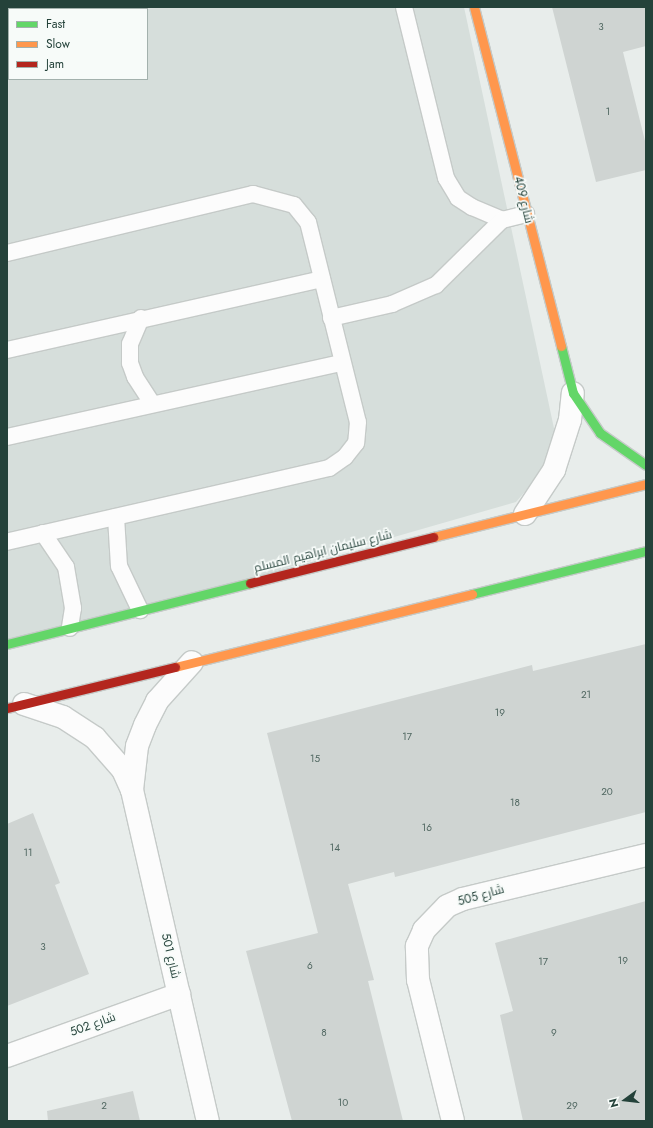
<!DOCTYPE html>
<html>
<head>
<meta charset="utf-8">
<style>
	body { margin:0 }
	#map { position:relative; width:653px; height:1128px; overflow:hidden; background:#e8edeb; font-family:Jost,Cairo,sans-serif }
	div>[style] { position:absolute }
	.built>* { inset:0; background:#d6dedb }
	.building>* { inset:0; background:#cfd4d2 }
	.roads { filter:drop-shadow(1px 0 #c5cac8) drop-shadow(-1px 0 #c5cac8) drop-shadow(0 1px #c5cac8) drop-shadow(0 -1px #c5cac8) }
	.lane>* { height:16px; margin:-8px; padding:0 8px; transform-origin:8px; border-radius:8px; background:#fcfcfc }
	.street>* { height:22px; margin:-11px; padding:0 11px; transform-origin:11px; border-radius:11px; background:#fcfcfc }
	.fast>* { height:9px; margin:-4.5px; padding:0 4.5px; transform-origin:4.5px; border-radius:4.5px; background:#63d668 }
	.slow>* { height:9px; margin:-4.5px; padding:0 4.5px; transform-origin:4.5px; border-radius:4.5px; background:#ff974d }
	.jam>* { height:9px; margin:-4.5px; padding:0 4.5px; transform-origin:4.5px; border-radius:4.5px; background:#b3261e }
	span { translate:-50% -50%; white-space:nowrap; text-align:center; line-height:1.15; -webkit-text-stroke:3.5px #f7fbf9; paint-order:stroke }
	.number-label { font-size:10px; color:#506761 }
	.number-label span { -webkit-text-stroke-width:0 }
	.street-label { font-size:12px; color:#24423a }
	.frame { position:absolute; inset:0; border:8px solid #24423a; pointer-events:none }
	.legend { position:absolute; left:8px; top:8px; width:140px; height:72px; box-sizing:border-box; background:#f7fbf9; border:1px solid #a3b1ad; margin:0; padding:5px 7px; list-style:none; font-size:12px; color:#24423a }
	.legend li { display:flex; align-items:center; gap:8px; height:20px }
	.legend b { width:20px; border:1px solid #a3b1ad }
	.north { position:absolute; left:605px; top:1080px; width:40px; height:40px; -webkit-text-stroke:3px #f7fbf9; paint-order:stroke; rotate:255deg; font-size:11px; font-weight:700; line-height:16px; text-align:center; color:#24423a }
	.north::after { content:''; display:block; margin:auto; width:14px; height:18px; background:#24423a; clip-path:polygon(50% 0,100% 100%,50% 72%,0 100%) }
</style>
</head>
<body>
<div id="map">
	<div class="built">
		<i style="clip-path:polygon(evenodd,7px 7px,464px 7px,555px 433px,541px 473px,516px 502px,140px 610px,7px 644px,7px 7px,9px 9px,147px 9px,147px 79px,9px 79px,9px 9px)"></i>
	</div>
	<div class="building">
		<i style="clip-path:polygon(552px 7px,646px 7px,646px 46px,623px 52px,646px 145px,646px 170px,596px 182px)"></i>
		<i style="clip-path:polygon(646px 644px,646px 812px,395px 877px,394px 872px,348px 884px,374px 980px,368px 981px,403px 1121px,292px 1121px,246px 951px,318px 933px,267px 733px,532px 665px,533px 671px)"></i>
		<i style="clip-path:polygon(33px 813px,60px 883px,55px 885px,89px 974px,7px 1006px,7px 824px)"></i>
		<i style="clip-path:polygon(646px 901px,646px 1121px,523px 1121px,500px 1015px,513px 1011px,495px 943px)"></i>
		<i style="clip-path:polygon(133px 1091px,140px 1121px,48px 1121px,47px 1111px)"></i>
	</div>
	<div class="roads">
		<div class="lane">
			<i style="left:404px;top:7px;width:176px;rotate:76.2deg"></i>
			<i style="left:446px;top:178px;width:23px;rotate:59deg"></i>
			<i style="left:458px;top:198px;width:17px;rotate:33deg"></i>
			<i style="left:472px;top:207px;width:33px;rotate:23deg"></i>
			<i style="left:502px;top:220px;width:25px;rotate:-14deg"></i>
			<i style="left:7px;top:253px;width:253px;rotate:-13.5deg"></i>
			<i style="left:253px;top:194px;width:42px;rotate:15deg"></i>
			<i style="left:294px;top:205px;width:22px;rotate:51deg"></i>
			<i style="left:308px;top:222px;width:206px;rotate:76deg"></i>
			<i style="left:358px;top:422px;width:21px;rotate:95deg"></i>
			<i style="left:356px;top:443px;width:18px;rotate:128deg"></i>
			<i style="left:345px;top:457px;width:19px;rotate:145deg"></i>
			<i style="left:329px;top:468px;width:330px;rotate:167.1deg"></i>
			<i style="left:141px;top:318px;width:28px;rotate:113deg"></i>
			<i style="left:130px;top:344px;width:19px;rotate:90deg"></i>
			<i style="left:130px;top:363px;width:15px;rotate:70deg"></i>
			<i style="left:135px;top:377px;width:31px;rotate:57deg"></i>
			<i style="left:331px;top:318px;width:63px;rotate:-12.9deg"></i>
			<i style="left:392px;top:304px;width:48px;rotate:-23.4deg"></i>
			<i style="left:436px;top:285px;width:93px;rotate:-44.6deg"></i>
			<i style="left:7px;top:350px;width:323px;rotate:-12.7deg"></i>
			<i style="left:7px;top:437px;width:343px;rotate:-12.5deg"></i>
			<i style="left:116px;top:517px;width:49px;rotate:86.5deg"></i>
			<i style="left:119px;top:566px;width:49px;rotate:64.5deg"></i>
			<i style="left:43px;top:533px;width:41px;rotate:55.9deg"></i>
			<i style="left:66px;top:567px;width:42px;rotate:80.3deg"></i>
			<i style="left:73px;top:608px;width:20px;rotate:99deg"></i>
		</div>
		<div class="street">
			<i style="left:525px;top:514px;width:53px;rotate:-56.6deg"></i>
			<i style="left:554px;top:470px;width:52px;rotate:-72.3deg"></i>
			<i style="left:570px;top:420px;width:27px;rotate:-84deg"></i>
			<i style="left:24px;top:704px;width:41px;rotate:18.4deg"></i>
			<i style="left:63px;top:717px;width:38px;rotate:33deg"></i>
			<i style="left:95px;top:738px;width:43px;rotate:48.8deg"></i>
			<i style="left:123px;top:770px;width:22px;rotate:66deg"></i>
			<i style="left:132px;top:790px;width:340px;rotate:77.1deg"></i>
			<i style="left:132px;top:790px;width:44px;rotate:-83.5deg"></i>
			<i style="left:137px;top:746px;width:22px;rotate:-69deg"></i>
			<i style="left:145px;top:725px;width:27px;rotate:-63deg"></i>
			<i style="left:157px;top:701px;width:52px;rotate:-48.1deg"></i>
			<i style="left:7px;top:1056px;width:183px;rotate:-19.8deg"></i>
			<i style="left:453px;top:1121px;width:145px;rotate:-103.9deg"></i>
			<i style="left:418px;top:980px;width:34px;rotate:-92deg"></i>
			<i style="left:417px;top:946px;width:17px;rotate:-66deg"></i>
			<i style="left:424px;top:930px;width:33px;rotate:-46deg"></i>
			<i style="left:447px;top:906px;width:17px;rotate:-24deg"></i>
			<i style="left:463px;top:899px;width:188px;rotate:-13.5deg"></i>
		</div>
		<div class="fast">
			<i style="left:561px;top:346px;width:49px;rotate:75.7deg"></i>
			<i style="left:573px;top:393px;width:48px;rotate:56deg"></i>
			<i style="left:600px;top:433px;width:56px;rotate:34.8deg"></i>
			<i style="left:472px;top:594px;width:179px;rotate:-13.9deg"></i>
			<i style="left:7px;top:644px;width:251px;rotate:-14.1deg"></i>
		</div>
		<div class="slow">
			<i style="left:474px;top:7px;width:350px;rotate:75.6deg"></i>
			<i style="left:433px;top:537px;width:219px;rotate:-14deg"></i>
			<i style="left:175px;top:667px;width:306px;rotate:-13.8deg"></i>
		</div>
		<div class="jam">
			<i style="left:250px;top:583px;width:189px;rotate:-14.1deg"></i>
			<i style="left:7px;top:708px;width:173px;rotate:-13.7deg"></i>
		</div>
	</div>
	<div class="number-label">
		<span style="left:601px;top:27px">3</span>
		<span style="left:608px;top:112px">1</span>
		<span style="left:586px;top:695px">21</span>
		<span style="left:500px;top:713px">19</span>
		<span style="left:407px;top:737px">17</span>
		<span style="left:315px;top:759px">15</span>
		<span style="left:607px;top:792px">20</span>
		<span style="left:515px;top:803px">18</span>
		<span style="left:427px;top:828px">16</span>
		<span style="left:335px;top:848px">14</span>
		<span style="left:28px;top:853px">11</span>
		<span style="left:43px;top:947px">3</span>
		<span style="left:623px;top:961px">19</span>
		<span style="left:543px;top:962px">17</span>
		<span style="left:310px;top:966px">6</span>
		<span style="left:324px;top:1033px">8</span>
		<span style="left:554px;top:1033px">9</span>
		<span style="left:343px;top:1103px">10</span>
		<span style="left:104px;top:1106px">2</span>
		<span style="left:572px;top:1106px">29</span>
	</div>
	<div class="street-label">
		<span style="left:523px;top:200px;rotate:76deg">شارع 409</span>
		<span style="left:323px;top:552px;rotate:-14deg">شارع سليمان ابراهيم المسلم</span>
		<span style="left:481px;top:896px;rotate:-16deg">شارع 505</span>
		<span style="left:170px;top:956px;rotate:77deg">شارع 501</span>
		<span style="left:93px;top:1025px;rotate:-20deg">شارع 502</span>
	</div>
	<div class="frame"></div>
	<ul class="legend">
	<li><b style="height:5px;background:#63d668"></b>Fast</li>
	<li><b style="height:5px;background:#ff974d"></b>Slow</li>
	<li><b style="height:5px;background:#b3261e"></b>Jam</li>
	</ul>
	<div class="north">N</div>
</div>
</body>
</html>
